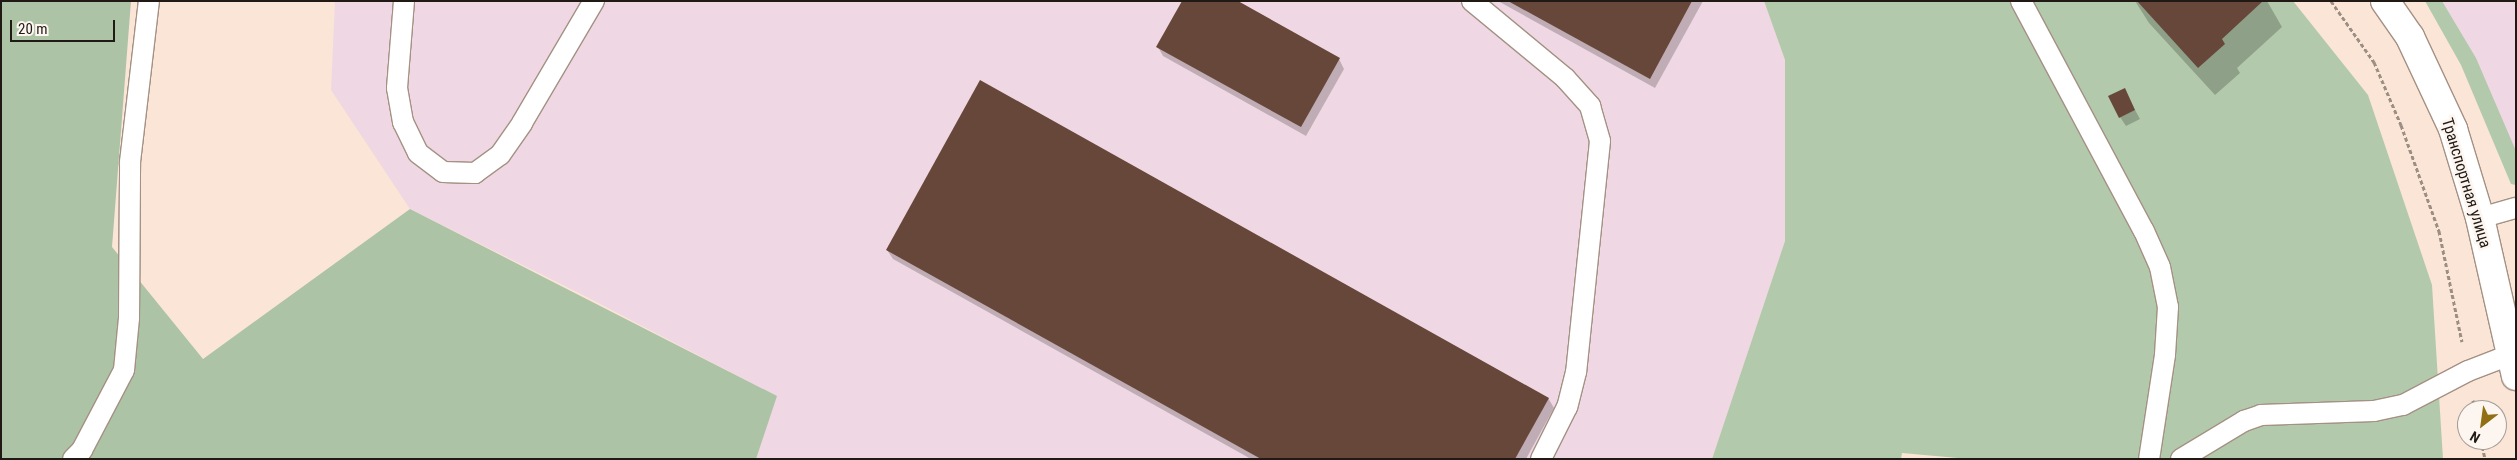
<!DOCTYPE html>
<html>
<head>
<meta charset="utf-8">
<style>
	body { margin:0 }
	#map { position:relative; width:2517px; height:460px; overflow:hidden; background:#fae5d6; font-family:"Roboto Condensed",sans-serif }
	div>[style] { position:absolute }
	.industrial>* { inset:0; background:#efd8e3 }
	.green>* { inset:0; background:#b3c9ac }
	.forest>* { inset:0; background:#acc3a5 }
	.shadow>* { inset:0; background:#0003 }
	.building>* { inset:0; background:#664739 }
	.path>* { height:3px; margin-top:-1.5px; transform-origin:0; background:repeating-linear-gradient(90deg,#9d8e83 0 4px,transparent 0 6.5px) }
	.roads { filter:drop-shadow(1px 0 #a49184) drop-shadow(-1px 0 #a49184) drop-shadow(0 1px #a49184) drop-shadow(0 -1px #a49184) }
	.service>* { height:20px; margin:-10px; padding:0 10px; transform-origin:10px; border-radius:10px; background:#fff }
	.secondary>* { height:28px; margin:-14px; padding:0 14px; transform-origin:14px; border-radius:14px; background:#fff }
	span { translate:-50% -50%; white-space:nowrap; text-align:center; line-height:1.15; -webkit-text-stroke:5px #fdf5ef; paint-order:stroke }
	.street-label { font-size:16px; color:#201914 }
	.frame { position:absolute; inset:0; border:2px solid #201914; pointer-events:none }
	.north { position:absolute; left:2457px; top:400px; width:50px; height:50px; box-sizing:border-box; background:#fdf5ef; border:1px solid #a59d97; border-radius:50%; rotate:210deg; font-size:14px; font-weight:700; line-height:20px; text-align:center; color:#201914 }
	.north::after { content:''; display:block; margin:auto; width:18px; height:22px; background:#906f15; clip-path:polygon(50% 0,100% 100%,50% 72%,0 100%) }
	.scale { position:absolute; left:10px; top:20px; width:105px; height:22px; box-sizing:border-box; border:2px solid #201914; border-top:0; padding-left:6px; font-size:15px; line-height:18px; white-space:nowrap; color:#201914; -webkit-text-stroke:4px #fdf5ef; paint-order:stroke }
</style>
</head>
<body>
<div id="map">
	<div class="industrial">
		<i style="clip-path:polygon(335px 1px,1764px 1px,1785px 60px,1785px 241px,1712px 459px,756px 459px,776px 396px,583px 295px,410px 209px,331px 90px)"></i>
		<i style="clip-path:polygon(2435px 1px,2516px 1px,2516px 167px)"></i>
	</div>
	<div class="green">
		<i style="clip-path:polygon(1764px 1px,2293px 1px,2368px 95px,2432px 285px,2443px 459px,1969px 459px,1902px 453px,1901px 459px,1712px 459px,1785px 241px,1785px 60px)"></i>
		<i style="clip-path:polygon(2425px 1px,2442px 1px,2476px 58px,2516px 151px,2516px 185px,2511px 184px,2461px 65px)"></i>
	</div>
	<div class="forest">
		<i style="clip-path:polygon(1px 1px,131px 1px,112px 247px,203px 359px,410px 209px,777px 396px,756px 459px,1px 459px)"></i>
	</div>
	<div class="shadow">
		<i style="clip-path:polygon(1498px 1px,1703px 1px,1655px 88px)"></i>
		<i style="clip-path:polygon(2135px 1px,2267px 1px,2282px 27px,2237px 68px,2240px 73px,2215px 95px,2149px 23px)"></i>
		<i style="clip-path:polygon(1158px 47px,1339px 59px,1344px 69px,1306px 136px,1163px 56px)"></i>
		<i style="clip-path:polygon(2129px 99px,2140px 119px,2126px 126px,2120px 117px)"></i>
		<i style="clip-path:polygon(887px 250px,1548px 398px,1554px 408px,1526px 459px,1251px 459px,893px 259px)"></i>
	</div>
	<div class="building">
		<i style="clip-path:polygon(1182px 1px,1238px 1px,1340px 58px,1301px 127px,1156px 47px)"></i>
		<i style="clip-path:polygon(1508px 1px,1692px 1px,1650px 79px)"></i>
		<i style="clip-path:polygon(2137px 1px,2263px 1px,2222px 39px,2225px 44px,2198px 68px)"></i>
		<i style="clip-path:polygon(980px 80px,1549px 398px,1515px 459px,1261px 459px,886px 250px)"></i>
		<i style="clip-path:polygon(2125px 88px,2135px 110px,2119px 118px,2108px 96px)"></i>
	</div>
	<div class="path">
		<i style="left:2331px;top:1px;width:75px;rotate:54.8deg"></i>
		<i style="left:2374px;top:62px;width:69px;rotate:66.8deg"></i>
		<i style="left:2401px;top:125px;width:113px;rotate:70.3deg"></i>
		<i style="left:2439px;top:231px;width:113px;rotate:78.3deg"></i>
		<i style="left:2473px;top:400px;width:10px;rotate:79deg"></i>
		<i style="left:2481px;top:440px;width:19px;rotate:78deg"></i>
	</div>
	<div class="roads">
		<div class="service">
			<i style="left:404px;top:1px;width:87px;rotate:94.6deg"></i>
			<i style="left:397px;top:88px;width:35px;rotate:80deg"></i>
			<i style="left:403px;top:122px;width:34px;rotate:64deg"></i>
			<i style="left:418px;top:153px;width:31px;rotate:37deg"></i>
			<i style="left:443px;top:172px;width:32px;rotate:2deg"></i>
			<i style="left:475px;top:173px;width:31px;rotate:-36deg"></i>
			<i style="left:500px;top:155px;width:39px;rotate:-55deg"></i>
			<i style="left:522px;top:123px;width:142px;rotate:-59.5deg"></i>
			<i style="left:1472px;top:1px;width:121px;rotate:39.6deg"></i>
			<i style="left:1565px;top:78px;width:38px;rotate:48deg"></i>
			<i style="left:1590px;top:106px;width:36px;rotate:74deg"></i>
			<i style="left:1600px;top:141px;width:232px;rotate:95.9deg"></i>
			<i style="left:1576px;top:372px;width:36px;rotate:104deg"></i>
			<i style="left:1567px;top:407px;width:58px;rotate:116.6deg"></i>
			<i style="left:2021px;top:1px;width:261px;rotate:61.9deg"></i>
			<i style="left:2144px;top:231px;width:39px;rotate:66deg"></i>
			<i style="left:2160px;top:267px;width:41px;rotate:78.7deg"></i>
			<i style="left:2168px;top:307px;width:48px;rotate:93.6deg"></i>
			<i style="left:2165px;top:355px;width:105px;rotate:98.7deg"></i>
			<i style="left:2480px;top:218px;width:37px;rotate:-16deg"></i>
			<i style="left:73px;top:459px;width:13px;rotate:-45deg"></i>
			<i style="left:82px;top:450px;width:90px;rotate:-62.3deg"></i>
			<i style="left:124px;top:370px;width:52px;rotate:-84.5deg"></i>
			<i style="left:129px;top:318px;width:156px;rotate:-89.6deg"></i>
			<i style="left:130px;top:162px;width:162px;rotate:-83.3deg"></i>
			<i style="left:2181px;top:459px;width:74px;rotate:-31.1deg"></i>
			<i style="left:2244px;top:421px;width:18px;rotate:-19deg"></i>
			<i style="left:2261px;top:415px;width:113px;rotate:-2deg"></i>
			<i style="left:2374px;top:411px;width:30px;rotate:-12deg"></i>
			<i style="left:2403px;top:405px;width:73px;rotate:-27.6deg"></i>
			<i style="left:2468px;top:371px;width:47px;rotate:-21.1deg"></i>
		</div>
		<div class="secondary">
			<i style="left:2385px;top:1px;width:44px;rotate:55.2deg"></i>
			<i style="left:2410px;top:37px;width:102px;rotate:64.9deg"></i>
			<i style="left:2453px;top:129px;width:93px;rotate:73.1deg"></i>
			<i style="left:2480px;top:218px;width:162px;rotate:77.2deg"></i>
		</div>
	</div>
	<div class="street-label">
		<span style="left:2466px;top:183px;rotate:73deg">Транспортная улица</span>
	</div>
	<div class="frame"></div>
	<div class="north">N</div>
	<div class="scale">20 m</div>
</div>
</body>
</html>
